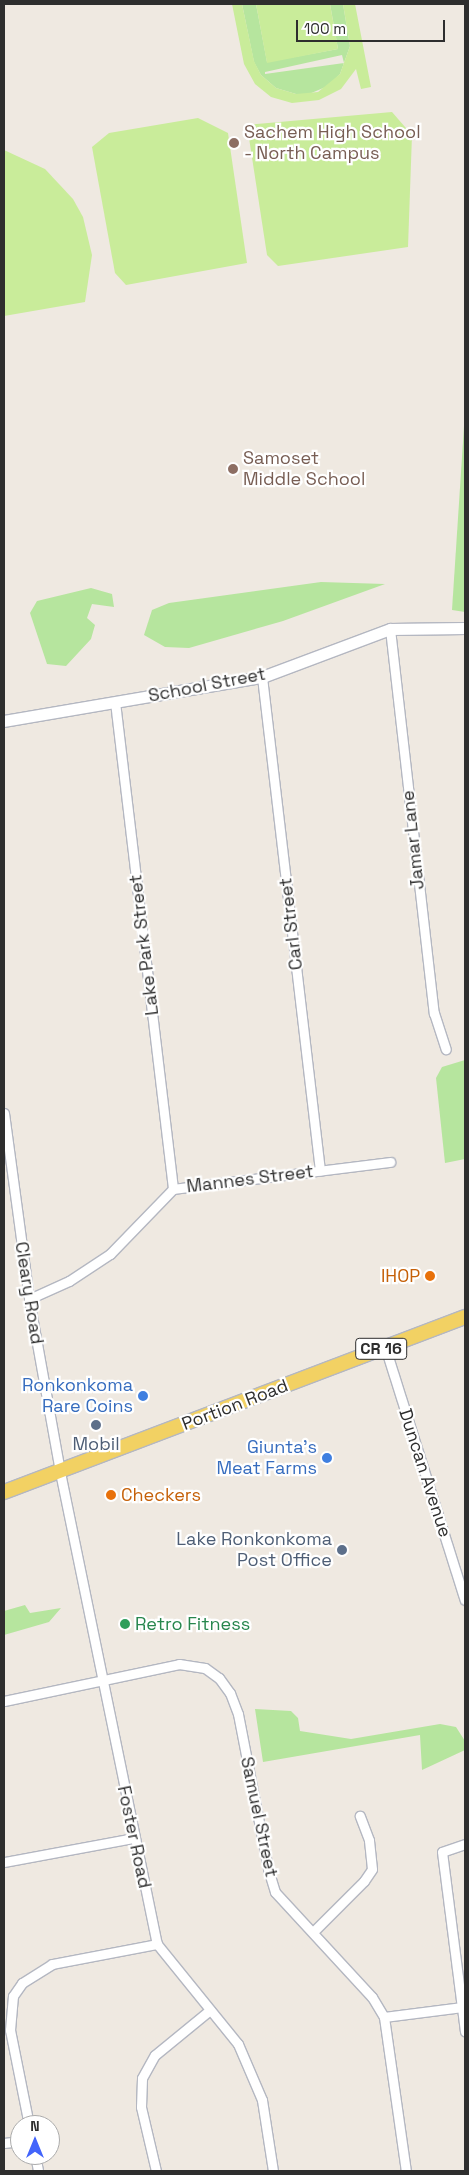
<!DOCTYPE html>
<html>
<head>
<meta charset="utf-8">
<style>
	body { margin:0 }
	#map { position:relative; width:469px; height:2175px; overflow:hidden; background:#efe9e1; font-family:"Space Grotesk",sans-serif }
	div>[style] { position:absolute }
	.green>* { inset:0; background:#b6e59e }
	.pitch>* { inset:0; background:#c9ec9a }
	.roads { filter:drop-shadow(1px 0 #b4b7c1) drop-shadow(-1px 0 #b4b7c1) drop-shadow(0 1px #b4b7c1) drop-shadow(0 -1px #b4b7c1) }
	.minor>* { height:9px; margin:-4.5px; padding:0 4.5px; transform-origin:4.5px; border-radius:4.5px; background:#fff }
	.tertiary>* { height:11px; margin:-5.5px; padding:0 5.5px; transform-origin:5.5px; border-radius:5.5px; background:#fff }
	.primary>* { height:14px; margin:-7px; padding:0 7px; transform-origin:7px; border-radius:7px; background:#f2d163 }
	.dots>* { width:14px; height:14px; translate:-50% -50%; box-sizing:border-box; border:2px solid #fff; border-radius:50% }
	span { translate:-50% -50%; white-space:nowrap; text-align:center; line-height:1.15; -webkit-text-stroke:4.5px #fff; paint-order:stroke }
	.shield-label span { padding:1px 4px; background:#fff; border:1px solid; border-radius:4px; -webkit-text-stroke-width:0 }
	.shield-label { font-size:16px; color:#2e2e2e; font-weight:700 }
	.education-label { font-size:18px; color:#785e54 }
	.left { translate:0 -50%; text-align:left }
	.street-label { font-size:18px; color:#2e2e2e }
	.food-label { font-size:18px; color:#c56008 }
	.right { translate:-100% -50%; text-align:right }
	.shop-label { font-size:18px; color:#366cbe }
	.service-label { font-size:18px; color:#4e5e75 }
	.leisure-label { font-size:18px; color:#27864d }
	.frame { position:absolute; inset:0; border:5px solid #2e2e2e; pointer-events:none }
	.north { position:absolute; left:10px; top:2115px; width:50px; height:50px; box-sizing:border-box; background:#fff; border:1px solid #ababab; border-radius:50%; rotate:0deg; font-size:14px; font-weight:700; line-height:20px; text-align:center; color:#2e2e2e }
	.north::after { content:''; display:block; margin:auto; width:18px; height:22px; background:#4264fb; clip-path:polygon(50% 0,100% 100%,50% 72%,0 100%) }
	.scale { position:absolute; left:296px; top:20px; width:149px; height:22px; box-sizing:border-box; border:2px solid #2e2e2e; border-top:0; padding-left:6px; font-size:15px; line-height:18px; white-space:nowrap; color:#2e2e2e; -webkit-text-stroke:4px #fff; paint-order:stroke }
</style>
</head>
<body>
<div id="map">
	<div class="green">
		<i style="clip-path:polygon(evenodd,242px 4px,256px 4px,267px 62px,338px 49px,330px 4px,343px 4px,350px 46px,340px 74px,328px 86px,309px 94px,296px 94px,276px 88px,261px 75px,254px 62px,242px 4px,342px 55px,344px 63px,265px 74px,265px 72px,342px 55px)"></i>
		<i style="clip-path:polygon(465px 411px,465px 612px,452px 610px)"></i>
		<i style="clip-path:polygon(321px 582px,385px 584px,283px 621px,189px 648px,165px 647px,144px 635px,152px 610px,169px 603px)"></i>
		<i style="clip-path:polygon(91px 588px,112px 594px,114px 607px,92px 604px,87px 618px,95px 625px,91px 639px,66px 666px,47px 664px,30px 613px,37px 601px)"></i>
		<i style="clip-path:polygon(465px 1060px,465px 1159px,445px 1163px,436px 1078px,442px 1067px)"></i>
		<i style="clip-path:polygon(25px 1605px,30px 1613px,61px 1608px,49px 1622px,4px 1635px,4px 1611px)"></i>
		<i style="clip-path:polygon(255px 1709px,291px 1711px,298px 1718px,300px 1731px,351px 1739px,440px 1724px,456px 1727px,465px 1741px,465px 1750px,422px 1770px,420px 1735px,263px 1762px)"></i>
	</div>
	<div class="pitch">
		<i style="clip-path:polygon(232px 4px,242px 4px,254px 61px,261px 75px,276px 88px,296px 94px,318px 92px,340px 74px,350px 46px,343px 4px,355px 4px,371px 87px,361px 89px,356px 69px,341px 89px,319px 100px,292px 103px,271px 97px,255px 84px,244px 64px)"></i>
		<i style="clip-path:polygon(256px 4px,330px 4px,338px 49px,267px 63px)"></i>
		<i style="clip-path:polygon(392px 112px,412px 135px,408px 247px,278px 266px,267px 255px,247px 125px)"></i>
		<i style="clip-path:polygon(198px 118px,228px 133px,247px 263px,126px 285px,115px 273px,92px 147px,109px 133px)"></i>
		<i style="clip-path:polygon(4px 150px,45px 169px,73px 199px,83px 217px,92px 255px,85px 302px,4px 316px)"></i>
	</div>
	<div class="roads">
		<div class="minor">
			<i style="left:390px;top:629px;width:387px;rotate:83.5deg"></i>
			<i style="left:434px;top:1013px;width:38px;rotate:72deg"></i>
			<i style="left:262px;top:677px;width:497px;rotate:83.3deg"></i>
			<i style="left:115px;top:702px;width:490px;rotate:83.2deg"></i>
			<i style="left:4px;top:1113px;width:188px;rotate:82.3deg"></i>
			<i style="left:29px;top:1299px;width:176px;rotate:79.8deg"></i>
			<i style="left:60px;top:1472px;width:482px;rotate:78.4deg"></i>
			<i style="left:157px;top:1944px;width:129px;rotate:51deg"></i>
			<i style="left:238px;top:2044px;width:61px;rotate:66.8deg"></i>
			<i style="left:262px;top:2100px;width:72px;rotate:81.2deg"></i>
			<i style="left:29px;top:1299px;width:44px;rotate:-24.2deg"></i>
			<i style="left:69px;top:1281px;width:49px;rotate:-33.4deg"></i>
			<i style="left:110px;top:1254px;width:91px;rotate:-45.9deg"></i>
			<i style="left:173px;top:1189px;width:219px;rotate:-7.1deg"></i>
			<i style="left:385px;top:1347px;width:265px;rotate:72.5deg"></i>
			<i style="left:4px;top:1701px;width:179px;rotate:-11.9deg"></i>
			<i style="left:179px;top:1664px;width:26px;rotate:9deg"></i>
			<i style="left:205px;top:1668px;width:17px;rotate:36deg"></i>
			<i style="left:219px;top:1678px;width:19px;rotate:54deg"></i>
			<i style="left:230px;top:1693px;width:22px;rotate:69deg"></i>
			<i style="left:238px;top:1714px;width:158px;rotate:79deg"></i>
			<i style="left:268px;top:1869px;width:24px;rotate:73deg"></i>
			<i style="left:275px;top:1892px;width:143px;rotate:47.3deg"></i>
			<i style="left:372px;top:1997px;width:23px;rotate:59deg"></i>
			<i style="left:384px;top:2017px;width:156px;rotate:81.9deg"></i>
			<i style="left:465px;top:1844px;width:24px;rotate:161deg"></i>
			<i style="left:442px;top:1852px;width:181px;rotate:82.7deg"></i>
			<i style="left:4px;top:1862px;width:132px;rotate:-10.5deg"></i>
			<i style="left:313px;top:1932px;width:72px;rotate:-45deg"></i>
			<i style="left:364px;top:1881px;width:14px;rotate:-56deg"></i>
			<i style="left:372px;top:1869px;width:29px;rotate:-96deg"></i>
			<i style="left:369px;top:1840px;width:26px;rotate:-111deg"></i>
			<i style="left:384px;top:2017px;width:79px;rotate:-7.3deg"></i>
			<i style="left:29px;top:2125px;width:97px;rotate:-101.3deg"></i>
			<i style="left:10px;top:2030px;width:34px;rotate:-85deg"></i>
			<i style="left:13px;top:1996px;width:16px;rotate:-55deg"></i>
			<i style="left:22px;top:1983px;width:36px;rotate:-32deg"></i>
			<i style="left:52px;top:1964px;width:107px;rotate:-10.8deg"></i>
			<i style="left:4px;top:2143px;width:16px;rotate:-7deg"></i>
			<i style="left:35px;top:2155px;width:16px;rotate:79deg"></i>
			<i style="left:156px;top:2171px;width:66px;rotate:-103.2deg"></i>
			<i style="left:141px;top:2107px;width:29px;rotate:-88deg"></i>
			<i style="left:142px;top:2078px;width:26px;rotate:-61deg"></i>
			<i style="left:155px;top:2055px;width:71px;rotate:-39.3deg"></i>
		</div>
		<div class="tertiary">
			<i style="left:4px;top:721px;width:262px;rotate:-9.7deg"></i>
			<i style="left:262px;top:677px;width:137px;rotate:-20.6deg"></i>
			<i style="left:390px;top:629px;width:75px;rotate:-0.8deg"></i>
		</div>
		<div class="primary">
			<i style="left:4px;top:1492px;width:493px;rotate:-20.8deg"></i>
		</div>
	</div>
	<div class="dots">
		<i style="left:234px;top:143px;background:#8d6e63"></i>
		<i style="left:233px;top:469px;background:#8d6e63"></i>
		<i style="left:430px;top:1276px;background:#e8710a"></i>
		<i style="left:143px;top:1396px;background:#3f7fe0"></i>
		<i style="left:96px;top:1425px;background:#5c6f8a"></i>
		<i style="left:327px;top:1458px;background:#3f7fe0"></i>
		<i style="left:111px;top:1495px;background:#e8710a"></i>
		<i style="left:342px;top:1550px;background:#5c6f8a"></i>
		<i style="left:125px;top:1624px;background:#2e9e5b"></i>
	</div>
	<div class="shield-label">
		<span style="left:381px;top:1349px">CR 16</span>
	</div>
	<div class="education-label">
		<span class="left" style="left:244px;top:143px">Sachem High School<br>- North Campus</span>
		<span class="left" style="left:243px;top:469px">Samoset<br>Middle School</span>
	</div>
	<div class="street-label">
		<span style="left:207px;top:685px;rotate:-11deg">School Street</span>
		<span style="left:413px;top:840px;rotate:-96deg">Jamar Lane</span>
		<span style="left:291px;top:924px;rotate:-97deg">Carl Street</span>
		<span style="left:144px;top:945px;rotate:-97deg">Lake Park Street</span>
		<span style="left:250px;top:1179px;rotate:-7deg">Mannes Street</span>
		<span style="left:29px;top:1293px;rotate:81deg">Cleary Road</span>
		<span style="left:235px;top:1405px;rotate:-21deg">Portion Road</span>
		<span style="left:425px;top:1473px;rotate:72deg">Duncan Avenue</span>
		<span style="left:259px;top:1817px;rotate:78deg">Samuel Street</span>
		<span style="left:134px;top:1837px;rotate:78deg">Foster Road</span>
	</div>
	<div class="food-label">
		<span class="right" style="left:420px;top:1276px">IHOP</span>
		<span class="left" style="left:121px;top:1495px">Checkers</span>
	</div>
	<div class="shop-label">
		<span class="right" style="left:133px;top:1396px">Ronkonkoma<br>Rare Coins</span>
		<span class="right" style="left:317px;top:1458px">Giunta's<br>Meat Farms</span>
	</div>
	<div class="service-label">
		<span style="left:96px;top:1444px">Mobil</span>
		<span class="right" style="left:332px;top:1550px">Lake Ronkonkoma<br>Post Office</span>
	</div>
	<div class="leisure-label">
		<span class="left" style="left:135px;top:1624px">Retro Fitness</span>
	</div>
	<div class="frame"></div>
	<div class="north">N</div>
	<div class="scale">100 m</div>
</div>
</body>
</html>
